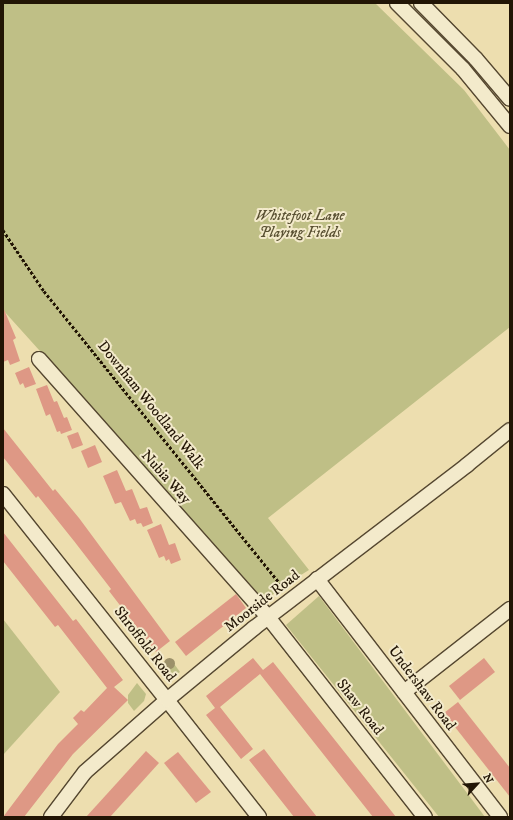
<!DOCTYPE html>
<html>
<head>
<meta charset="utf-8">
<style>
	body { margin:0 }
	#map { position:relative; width:513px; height:820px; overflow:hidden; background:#eddeaf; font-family:"IM FELL DW Pica",serif }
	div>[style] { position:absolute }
	.green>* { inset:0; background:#bfbf86 }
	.building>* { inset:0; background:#de9885 }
	.path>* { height:2.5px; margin-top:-1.25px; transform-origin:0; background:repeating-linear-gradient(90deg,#221505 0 3px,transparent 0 5px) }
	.roads { filter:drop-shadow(1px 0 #554730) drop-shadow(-1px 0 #554730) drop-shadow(0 1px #554730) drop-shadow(0 -1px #554730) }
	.minor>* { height:14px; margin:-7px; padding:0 7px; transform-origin:7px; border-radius:7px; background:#f3eacb }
	.trees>* { width:11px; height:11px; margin:-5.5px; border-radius:50%; background:#9c906a }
	span { translate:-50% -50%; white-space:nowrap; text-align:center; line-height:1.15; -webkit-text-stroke:4px #f3eacb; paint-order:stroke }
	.park-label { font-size:15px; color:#595032; font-style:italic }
	.street-label { font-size:15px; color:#221505 }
	.frame { position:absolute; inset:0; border:4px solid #221505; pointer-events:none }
	.north { position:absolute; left:457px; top:764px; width:40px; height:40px; -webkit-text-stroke:3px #f3eacb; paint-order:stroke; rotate:64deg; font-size:11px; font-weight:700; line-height:16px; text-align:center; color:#221505 }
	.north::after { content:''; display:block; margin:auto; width:14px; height:18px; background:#221505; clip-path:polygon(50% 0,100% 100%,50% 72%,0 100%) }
</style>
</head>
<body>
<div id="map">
	<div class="green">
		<i style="clip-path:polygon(3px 3px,375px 3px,464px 90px,510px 150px,510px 327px,268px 518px,309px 570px,283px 586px,265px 601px,3px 310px)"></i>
		<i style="clip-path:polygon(319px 596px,485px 817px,439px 817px,286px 625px)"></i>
		<i style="clip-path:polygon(3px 619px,60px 692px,3px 755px)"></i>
		<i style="clip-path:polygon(172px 661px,180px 672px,174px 676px,166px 676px,160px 669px)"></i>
		<i style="clip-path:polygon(137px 683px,146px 694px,144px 701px,134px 711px,128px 703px,128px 695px)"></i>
	</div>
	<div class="building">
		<i style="clip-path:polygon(3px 307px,16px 338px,13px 340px,20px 361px,10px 365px,8px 360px,3px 362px)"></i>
		<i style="clip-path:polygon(29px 367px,36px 384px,25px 388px,23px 383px,20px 385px,15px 373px)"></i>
		<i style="clip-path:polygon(47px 385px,54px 402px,57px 401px,64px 418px,67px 417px,72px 430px,61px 434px,60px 431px,57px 432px,50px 414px,46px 416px,36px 389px)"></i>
		<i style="clip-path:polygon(3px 428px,53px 491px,55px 489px,79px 518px,170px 641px,156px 652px,109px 591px,111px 589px,74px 541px,38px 496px,36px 498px,3px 457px)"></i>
		<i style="clip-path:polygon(78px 432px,83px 445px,72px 449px,67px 436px)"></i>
		<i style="clip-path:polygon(95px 445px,102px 462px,88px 468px,81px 451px)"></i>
		<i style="clip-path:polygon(117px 470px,126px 491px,132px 489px,140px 509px,147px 507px,153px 523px,143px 527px,141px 523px,137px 524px,135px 519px,130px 521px,121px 502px,115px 504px,103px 476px)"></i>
		<i style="clip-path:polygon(161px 524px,169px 545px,175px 543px,181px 560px,171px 564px,169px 559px,166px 561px,164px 556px,159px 558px,147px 530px)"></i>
		<i style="clip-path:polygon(3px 532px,73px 621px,76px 619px,123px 680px,114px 687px,128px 700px,73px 754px,24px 817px,3px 817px,58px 744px,78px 724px,73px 718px,81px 710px,84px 712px,107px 688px,58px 625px,55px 627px,3px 561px)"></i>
		<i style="clip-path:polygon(236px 594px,246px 608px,186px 656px,175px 642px)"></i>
		<i style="clip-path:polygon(253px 658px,263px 670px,273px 662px,396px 817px,373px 817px,260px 674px,220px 707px,253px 749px,241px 759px,206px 715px,215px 708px,206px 696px)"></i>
		<i style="clip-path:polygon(484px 658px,495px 672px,460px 700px,449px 686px)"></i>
		<i style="clip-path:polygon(458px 702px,510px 768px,510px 797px,444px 713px)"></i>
		<i style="clip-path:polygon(264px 749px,294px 788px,317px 817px,294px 817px,249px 760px)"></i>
		<i style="clip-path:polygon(146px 751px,159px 763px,110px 817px,86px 817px)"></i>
		<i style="clip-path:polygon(178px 752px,211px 792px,196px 803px,164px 763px)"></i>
	</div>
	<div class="path">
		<i style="left:3px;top:230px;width:73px;rotate:56.1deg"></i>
		<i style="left:44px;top:291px;width:382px;rotate:51.1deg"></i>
	</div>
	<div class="roads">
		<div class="minor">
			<i style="left:397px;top:3px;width:93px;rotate:45deg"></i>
			<i style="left:463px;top:69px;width:74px;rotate:50.5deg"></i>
			<i style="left:421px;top:3px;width:78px;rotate:45.5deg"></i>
			<i style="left:476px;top:59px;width:52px;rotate:49.6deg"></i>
			<i style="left:39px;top:359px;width:345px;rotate:48.4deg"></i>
			<i style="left:268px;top:617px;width:254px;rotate:51.9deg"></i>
			<i style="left:3px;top:494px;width:263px;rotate:51.5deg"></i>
			<i style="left:167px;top:700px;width:149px;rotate:51.8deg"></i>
			<i style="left:317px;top:579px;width:300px;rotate:52.4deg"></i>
			<i style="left:404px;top:692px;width:135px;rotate:-38.1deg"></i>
			<i style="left:51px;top:817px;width:56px;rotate:-52.9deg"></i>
			<i style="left:85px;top:772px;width:109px;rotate:-41.3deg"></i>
			<i style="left:167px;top:700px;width:113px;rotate:-39.6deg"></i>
			<i style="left:254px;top:628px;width:268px;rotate:-37.4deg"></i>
			<i style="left:467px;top:465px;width:55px;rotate:-39.1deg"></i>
		</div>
	</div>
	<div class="trees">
		<i style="left:169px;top:663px"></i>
	</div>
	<div class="park-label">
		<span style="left:300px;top:224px">Whitefoot Lane<br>Playing Fields</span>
	</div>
	<div class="street-label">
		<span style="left:151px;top:405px;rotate:51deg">Downham Woodland Walk</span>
		<span style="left:166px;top:477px;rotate:48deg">Nubia Way</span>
		<span style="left:262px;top:601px;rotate:-38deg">Moorside Road</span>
		<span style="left:145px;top:644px;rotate:52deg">Shroffold Road</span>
		<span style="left:422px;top:688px;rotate:53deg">Undershaw Road</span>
		<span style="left:360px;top:707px;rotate:52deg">Shaw Road</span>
	</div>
	<div class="frame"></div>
	<div class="north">N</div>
</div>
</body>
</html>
